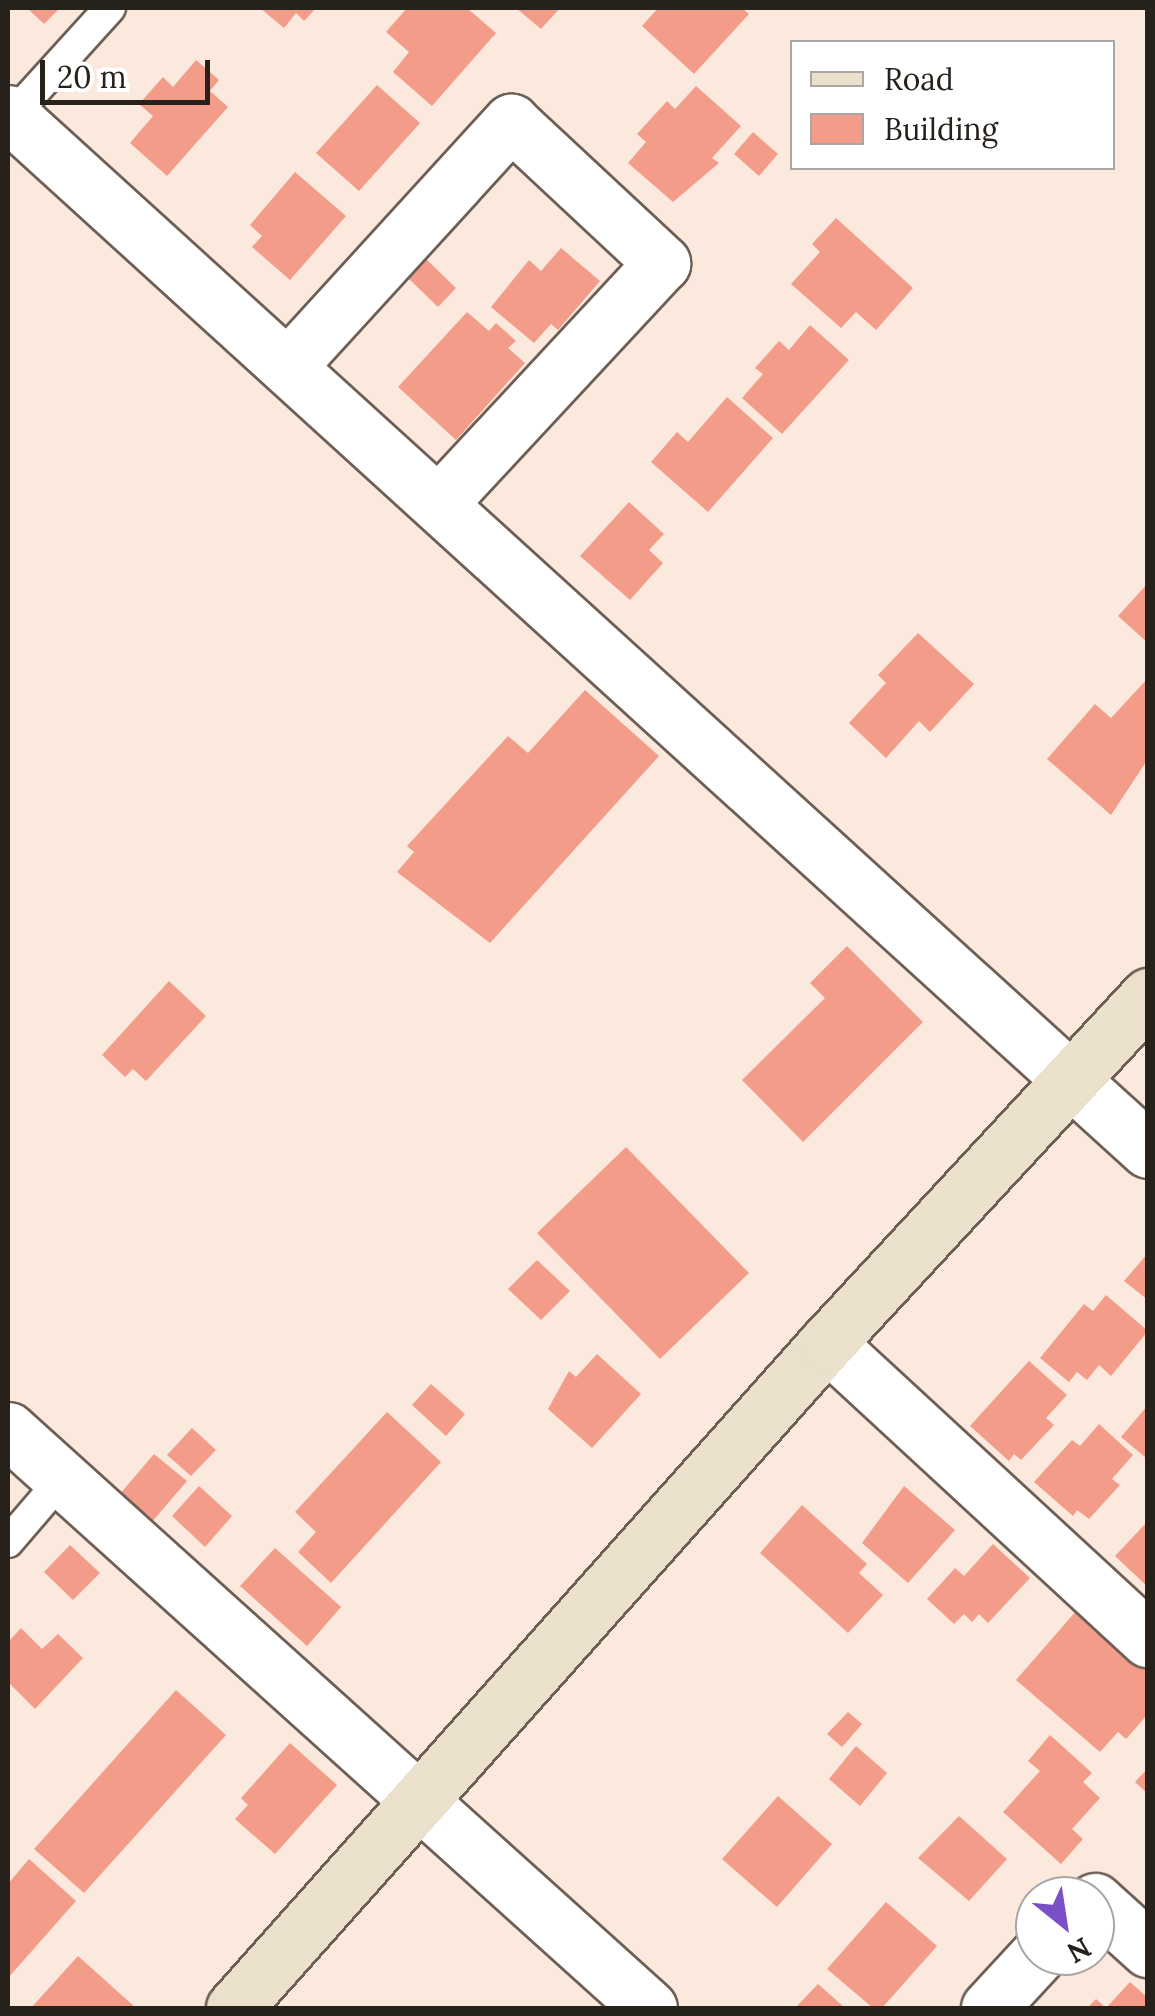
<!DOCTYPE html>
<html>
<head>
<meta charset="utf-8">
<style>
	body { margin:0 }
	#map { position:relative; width:1155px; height:2016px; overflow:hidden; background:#fbe9dd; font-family:Lora,serif }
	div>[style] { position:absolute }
	.building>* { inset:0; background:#f39c89 }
	.roads { filter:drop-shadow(2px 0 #6e5f55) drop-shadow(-2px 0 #6e5f55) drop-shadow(0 2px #6e5f55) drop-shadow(0 -2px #6e5f55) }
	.lane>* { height:30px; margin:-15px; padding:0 15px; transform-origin:15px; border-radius:15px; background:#fff }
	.street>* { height:55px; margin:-27.5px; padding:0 27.5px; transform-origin:27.5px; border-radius:27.5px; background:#fff }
	.secondary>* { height:55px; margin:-27.5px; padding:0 27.5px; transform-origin:27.5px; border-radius:27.5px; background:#ebe0cb }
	span { translate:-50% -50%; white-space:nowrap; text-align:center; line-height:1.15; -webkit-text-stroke:8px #fff; paint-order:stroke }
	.frame { position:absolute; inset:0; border:10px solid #27211c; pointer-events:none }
	.legend { position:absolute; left:790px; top:40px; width:325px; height:130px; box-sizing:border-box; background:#fff; border:2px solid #a9a6a4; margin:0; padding:12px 18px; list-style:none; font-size:30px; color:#27211c }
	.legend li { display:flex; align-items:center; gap:20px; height:50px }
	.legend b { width:50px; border:2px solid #a9a6a4 }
	.north { position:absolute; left:1015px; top:1876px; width:100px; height:100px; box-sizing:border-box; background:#fff; border:2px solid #a9a6a4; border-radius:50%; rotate:150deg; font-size:28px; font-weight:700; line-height:40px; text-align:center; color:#27211c }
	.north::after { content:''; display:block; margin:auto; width:35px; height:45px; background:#7a50c9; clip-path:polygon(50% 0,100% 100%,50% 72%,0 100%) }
	.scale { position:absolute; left:40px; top:60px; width:170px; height:45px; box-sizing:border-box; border:5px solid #27211c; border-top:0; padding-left:12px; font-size:30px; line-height:35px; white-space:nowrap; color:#27211c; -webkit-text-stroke:8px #fff; paint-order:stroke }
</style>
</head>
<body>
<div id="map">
	<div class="building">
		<i style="clip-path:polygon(27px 8px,60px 8px,44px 24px)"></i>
		<i style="clip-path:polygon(260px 8px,316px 8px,304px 21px,296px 13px,284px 28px)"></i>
		<i style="clip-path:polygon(407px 8px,467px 8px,496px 33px,432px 106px,393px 72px,409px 52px,386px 32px)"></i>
		<i style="clip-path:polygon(516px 8px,560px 8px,541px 29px)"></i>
		<i style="clip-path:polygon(658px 8px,742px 8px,749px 14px,694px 74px,642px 26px)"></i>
		<i style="clip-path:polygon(196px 60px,219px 80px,210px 91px,228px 107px,167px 176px,130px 143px,153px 116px,139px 104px,163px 77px,173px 87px)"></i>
		<i style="clip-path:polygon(377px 85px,420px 123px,359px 191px,316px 153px)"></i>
		<i style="clip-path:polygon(696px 86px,741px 126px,712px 158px,719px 163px,673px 202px,628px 163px,646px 142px,637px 134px,667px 101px,675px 109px)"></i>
		<i style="clip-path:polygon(753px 132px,778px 154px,759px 176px,734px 154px)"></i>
		<i style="clip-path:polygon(295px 172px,346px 216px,290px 280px,252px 247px,262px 236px,250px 225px)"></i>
		<i style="clip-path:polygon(836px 218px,913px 288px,876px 330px,856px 312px,841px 328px,791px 284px,820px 252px,812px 244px)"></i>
		<i style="clip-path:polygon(561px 248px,600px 281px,558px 330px,551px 324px,534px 343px,491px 307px,529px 260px,541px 271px)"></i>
		<i style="clip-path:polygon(425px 258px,456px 288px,438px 307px,407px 277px)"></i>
		<i style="clip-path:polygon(467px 312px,489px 331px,496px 323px,516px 341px,508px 348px,525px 363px,456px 440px,398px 387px)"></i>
		<i style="clip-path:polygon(810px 325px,849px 360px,782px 434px,742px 398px,763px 374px,755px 368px,779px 341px,789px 350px)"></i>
		<i style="clip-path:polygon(727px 397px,773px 438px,708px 512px,651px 462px,677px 432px,688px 442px)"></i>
		<i style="clip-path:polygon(629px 502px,664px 534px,649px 550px,663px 563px,630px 600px,580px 556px)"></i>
		<i style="clip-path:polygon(1148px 583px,1148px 643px,1118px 616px)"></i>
		<i style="clip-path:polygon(918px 633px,974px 684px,930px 732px,919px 721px,886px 758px,849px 723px,886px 683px,878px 675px)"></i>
		<i style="clip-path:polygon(1148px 678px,1148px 759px,1111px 815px,1047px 759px,1095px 704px,1111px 718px)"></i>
		<i style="clip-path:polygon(585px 690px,659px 756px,490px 943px,397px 872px,414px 852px,407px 846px,508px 736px,528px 753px)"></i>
		<i style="clip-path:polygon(847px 946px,923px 1022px,803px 1142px,742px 1080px,825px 998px,810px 983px)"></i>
		<i style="clip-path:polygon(169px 981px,206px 1016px,146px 1081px,133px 1069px,125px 1077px,102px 1055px)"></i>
		<i style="clip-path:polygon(626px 1147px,749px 1273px,660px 1359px,537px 1233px)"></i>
		<i style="clip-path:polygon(1148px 1253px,1148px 1300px,1124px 1281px)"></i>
		<i style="clip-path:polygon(537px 1260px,570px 1291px,541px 1320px,508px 1289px)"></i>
		<i style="clip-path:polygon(1106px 1295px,1148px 1331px,1111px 1376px,1099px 1365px,1087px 1380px,1077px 1372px,1069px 1382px,1040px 1358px,1084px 1304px,1093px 1311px)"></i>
		<i style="clip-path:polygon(597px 1354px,641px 1394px,592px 1448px,548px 1409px,569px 1371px,576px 1377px)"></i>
		<i style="clip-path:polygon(1029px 1361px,1067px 1395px,1046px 1418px,1054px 1425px,1021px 1460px,1014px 1454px,1009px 1461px,970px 1426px)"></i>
		<i style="clip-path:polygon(431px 1384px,465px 1414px,446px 1436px,412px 1405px)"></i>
		<i style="clip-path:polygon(1148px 1405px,1148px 1452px,1145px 1457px,1121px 1437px)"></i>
		<i style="clip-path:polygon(387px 1412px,441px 1462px,331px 1583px,298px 1552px,316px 1532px,295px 1512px)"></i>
		<i style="clip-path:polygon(1099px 1424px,1133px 1455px,1112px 1479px,1120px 1485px,1089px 1519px,1077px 1510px,1073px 1516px,1034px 1482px,1072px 1440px,1080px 1446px)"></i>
		<i style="clip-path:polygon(192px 1428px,216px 1450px,191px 1476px,167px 1455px)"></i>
		<i style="clip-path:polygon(154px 1454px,187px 1481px,151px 1523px,119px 1495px)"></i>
		<i style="clip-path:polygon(199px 1486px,232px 1516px,205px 1547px,172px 1516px)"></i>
		<i style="clip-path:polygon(904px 1486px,955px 1530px,908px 1583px,862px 1543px)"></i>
		<i style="clip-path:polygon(802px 1505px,867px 1564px,859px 1573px,883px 1595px,848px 1633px,760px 1553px)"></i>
		<i style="clip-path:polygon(1148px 1521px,1148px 1587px,1115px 1556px)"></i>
		<i style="clip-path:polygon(993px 1544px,1030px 1578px,988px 1623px,979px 1614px,972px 1622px,964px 1614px,954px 1624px,927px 1599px,955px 1568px,964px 1576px)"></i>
		<i style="clip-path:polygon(70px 1545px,100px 1573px,73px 1600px,44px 1572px)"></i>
		<i style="clip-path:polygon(275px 1548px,341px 1607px,307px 1646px,240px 1586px)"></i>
		<i style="clip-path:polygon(1077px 1610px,1148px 1661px,1148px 1714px,1126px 1739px,1118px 1732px,1100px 1752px,1016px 1680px)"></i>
		<i style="clip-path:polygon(21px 1628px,42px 1649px,58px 1634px,83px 1658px,35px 1709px,8px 1682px,8px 1642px)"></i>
		<i style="clip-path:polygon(176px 1690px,226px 1735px,84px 1893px,34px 1849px)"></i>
		<i style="clip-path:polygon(848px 1712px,862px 1724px,842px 1747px,827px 1734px)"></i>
		<i style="clip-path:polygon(1050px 1735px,1092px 1773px,1083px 1782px,1100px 1798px,1072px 1829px,1083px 1839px,1061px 1864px,1003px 1812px,1040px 1771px,1028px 1761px)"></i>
		<i style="clip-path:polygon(290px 1743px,337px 1785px,275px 1854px,235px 1819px,248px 1805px,241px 1798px)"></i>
		<i style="clip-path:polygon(856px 1746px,887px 1773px,860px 1806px,829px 1779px)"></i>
		<i style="clip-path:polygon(1148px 1768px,1148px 1794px,1135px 1782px)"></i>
		<i style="clip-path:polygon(778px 1796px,832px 1844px,777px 1907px,722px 1859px)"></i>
		<i style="clip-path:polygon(959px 1816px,1007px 1859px,969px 1901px,918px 1858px)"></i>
		<i style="clip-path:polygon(29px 1859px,76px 1901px,8px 1978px,8px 1884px)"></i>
		<i style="clip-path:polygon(886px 1902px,937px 1946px,882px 2008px,873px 2008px,827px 1969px)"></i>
		<i style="clip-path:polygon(78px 1956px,136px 2008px,31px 2008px)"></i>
		<i style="clip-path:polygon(1130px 1982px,1148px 1998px,1148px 2008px,1087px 2008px,1096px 1999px,1106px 2008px)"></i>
		<i style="clip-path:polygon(818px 1984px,845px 2008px,795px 2008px)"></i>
	</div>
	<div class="roads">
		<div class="lane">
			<i style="left:12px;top:116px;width:146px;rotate:-47.8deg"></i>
			<i style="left:8px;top:1542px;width:83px;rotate:-49.4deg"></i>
		</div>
		<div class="street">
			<i style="left:8px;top:113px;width:1541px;rotate:42.29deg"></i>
			<i style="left:288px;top:366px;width:331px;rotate:-47.6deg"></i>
			<i style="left:511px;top:122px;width:207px;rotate:43deg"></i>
			<i style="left:662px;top:263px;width:328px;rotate:132.9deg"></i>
			<i style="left:827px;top:1343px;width:437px;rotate:42.7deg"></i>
			<i style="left:8px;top:1430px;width:863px;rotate:42.04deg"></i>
			<i style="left:1095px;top:1901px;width:72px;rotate:42.2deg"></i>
			<i style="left:989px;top:2008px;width:71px;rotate:-47.3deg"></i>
		</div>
		<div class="secondary">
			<i style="left:234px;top:2008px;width:891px;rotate:-48.28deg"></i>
			<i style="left:827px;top:1343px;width:473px;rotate:-47.2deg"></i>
		</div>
	</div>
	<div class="frame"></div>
	<ul class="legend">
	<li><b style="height:12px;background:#ebe0cb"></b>Road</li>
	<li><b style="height:28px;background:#f39c89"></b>Building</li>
	</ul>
	<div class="north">N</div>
	<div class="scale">20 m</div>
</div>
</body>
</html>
